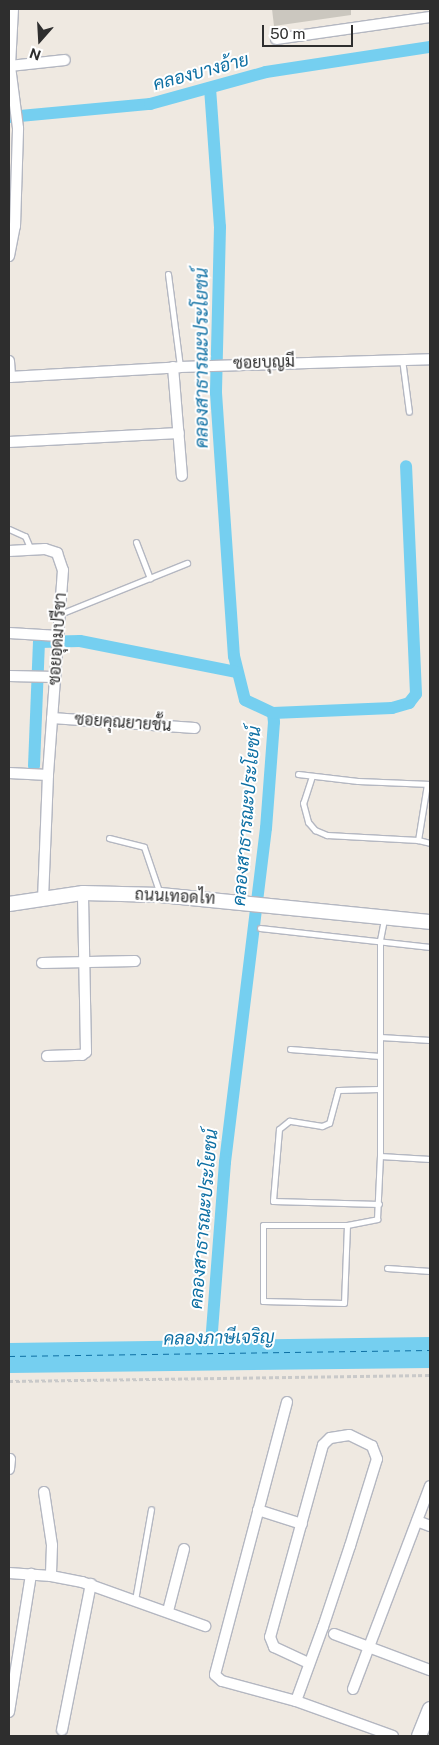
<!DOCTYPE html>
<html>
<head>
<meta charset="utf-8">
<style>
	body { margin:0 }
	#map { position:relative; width:439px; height:1745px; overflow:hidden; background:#efe9e1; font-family:"Public Sans",Sarabun,sans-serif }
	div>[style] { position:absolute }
	.water>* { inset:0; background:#75cff0 }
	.canal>* { height:12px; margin:-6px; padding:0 6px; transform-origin:6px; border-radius:6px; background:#75cff0 }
	.ferry>* { height:1px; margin-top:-0.5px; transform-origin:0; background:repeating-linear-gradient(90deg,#0d6fa3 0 6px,transparent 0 11px) }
	.building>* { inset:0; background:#cbc7bf }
	.path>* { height:2.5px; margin-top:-1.25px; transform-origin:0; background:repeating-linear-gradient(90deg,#c9c9c9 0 4px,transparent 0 6.5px) }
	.roads { filter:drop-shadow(1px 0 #b4b7c1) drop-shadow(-1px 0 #b4b7c1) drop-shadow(0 1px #b4b7c1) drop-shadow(0 -1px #b4b7c1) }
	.service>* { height:5px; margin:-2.5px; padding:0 2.5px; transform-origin:2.5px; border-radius:2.5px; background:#fff }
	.minor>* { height:10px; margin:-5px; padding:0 5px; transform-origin:5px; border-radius:5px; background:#fff }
	.secondary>* { height:14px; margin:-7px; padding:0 7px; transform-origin:7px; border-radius:7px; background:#fff }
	span { translate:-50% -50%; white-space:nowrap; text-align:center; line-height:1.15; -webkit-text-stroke:4px #fff; paint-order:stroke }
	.street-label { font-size:16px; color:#2e2e2e }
	.water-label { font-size:18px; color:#0d6fa3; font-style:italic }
	.frame { position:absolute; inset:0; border:10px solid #2e2e2e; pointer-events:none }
	.north { position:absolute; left:15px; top:15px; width:50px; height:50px; -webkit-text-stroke:4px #fff; paint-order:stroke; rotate:199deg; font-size:14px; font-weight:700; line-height:20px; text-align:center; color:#2e2e2e }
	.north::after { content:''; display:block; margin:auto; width:18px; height:22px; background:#2e2e2e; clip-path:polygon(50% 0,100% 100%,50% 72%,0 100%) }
	.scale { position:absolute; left:262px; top:25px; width:91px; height:22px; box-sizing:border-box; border:2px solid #2e2e2e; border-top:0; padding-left:6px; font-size:15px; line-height:18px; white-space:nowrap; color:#2e2e2e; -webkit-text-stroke:4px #fff; paint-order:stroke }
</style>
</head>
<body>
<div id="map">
	<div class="water">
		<i style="clip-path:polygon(430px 1337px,430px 1368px,9px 1373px,9px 1343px)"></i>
	</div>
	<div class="canal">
		<i style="left:210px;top:88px;width:139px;rotate:85.9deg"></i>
		<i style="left:220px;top:227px;width:166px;rotate:91.4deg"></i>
		<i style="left:216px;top:393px;width:264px;rotate:86.1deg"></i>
		<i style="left:234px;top:656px;width:45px;rotate:76deg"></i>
		<i style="left:245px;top:700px;width:31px;rotate:25deg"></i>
		<i style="left:273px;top:713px;width:9px;rotate:84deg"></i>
		<i style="left:274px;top:722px;width:106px;rotate:94.3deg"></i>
		<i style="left:266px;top:828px;width:337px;rotate:97deg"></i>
		<i style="left:225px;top:1162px;width:194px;rotate:94.4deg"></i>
		<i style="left:9px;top:117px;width:142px;rotate:-5.3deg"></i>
		<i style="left:150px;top:104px;width:120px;rotate:-15.4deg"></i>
		<i style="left:266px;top:72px;width:166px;rotate:-8.7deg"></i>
		<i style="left:273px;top:713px;width:119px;rotate:-2.4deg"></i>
		<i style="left:392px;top:708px;width:18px;rotate:-16deg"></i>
		<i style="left:409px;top:703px;width:11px;rotate:-52deg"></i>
		<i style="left:416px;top:694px;width:228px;rotate:-92.5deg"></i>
		<i style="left:34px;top:766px;width:124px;rotate:-87.7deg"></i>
		<i style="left:39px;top:642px;width:41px;rotate:-1.4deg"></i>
		<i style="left:80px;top:641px;width:160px;rotate:11.2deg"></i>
	</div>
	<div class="ferry">
		<i style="left:9px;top:1356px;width:421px;rotate:-0.8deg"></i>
	</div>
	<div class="building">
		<i style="clip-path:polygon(272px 9px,351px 9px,351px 15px,274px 26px)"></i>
	</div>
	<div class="path">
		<i style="left:9px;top:1381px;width:421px;rotate:-0.8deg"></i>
	</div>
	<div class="roads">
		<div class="service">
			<i style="left:168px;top:274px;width:94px;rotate:82.6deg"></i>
			<i style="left:402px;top:359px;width:53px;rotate:82.5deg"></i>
			<i style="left:9px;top:529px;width:17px;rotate:24deg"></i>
			<i style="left:25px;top:536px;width:15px;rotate:67deg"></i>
			<i style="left:136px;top:542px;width:39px;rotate:69deg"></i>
			<i style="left:60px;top:614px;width:137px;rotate:-21.9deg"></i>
			<i style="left:298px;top:774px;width:60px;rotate:6.7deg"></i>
			<i style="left:358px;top:781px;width:72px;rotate:2.4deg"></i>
			<i style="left:312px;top:776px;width:28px;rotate:108deg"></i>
			<i style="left:303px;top:803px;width:20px;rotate:75deg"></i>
			<i style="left:308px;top:822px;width:11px;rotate:49deg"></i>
			<i style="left:315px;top:830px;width:13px;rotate:23deg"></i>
			<i style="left:327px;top:835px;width:91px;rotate:3.1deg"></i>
			<i style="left:427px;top:784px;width:57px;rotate:99.1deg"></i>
			<i style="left:418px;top:840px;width:12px;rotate:14deg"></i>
			<i style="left:109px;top:838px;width:36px;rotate:14deg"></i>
			<i style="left:144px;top:847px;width:50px;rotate:71.2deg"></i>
			<i style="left:260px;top:928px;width:171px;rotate:6.4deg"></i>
			<i style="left:380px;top:1037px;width:50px;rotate:3.4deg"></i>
			<i style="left:290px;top:1049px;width:90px;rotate:4.4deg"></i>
			<i style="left:379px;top:1089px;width:41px;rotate:178.6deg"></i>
			<i style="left:338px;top:1090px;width:34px;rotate:105deg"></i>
			<i style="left:329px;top:1123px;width:8px;rotate:157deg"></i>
			<i style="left:322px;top:1126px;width:33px;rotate:-171deg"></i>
			<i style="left:289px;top:1121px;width:13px;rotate:141deg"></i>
			<i style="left:279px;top:1129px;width:72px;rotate:94.8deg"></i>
			<i style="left:273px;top:1201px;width:106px;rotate:1.6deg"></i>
			<i style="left:380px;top:1156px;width:50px;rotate:3.4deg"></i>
			<i style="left:347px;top:1225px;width:78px;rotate:92.2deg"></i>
			<i style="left:344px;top:1303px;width:81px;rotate:-178.6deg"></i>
			<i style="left:263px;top:1301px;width:76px;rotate:-90deg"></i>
			<i style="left:263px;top:1225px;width:84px"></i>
			<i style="left:347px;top:1225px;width:31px;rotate:-11deg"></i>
			<i style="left:377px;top:1219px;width:63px;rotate:-87.3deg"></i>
			<i style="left:380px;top:1156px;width:216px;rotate:-90deg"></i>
			<i style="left:380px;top:940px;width:21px;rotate:-79deg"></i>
			<i style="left:387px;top:1268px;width:43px;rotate:4deg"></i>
			<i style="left:135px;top:1600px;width:92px;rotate:-80deg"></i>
		</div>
		<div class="minor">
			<i style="left:276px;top:39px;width:156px;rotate:-8.1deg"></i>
			<i style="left:10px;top:66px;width:55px;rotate:-6.2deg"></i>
			<i style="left:9px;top:256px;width:31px;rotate:-79deg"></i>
			<i style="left:15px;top:226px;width:98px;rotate:-88.2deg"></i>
			<i style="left:18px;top:128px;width:63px;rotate:-97.4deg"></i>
			<i style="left:10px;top:66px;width:57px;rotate:-87deg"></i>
			<i style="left:9px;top:361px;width:16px;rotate:86deg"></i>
			<i style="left:173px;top:367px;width:109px;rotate:85.3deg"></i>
			<i style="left:9px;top:377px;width:171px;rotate:-3.3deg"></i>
			<i style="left:180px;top:367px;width:250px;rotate:-1.8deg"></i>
			<i style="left:9px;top:442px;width:170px;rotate:-3deg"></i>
			<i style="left:9px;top:551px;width:36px;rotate:-3deg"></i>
			<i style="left:45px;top:549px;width:13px;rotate:18deg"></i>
			<i style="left:57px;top:553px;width:18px;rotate:71deg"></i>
			<i style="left:63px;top:570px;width:206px;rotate:94.2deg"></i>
			<i style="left:48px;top:775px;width:123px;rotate:92.3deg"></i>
			<i style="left:9px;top:633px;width:50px;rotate:3.4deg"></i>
			<i style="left:9px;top:676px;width:46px;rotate:1.2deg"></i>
			<i style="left:52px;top:718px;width:143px;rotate:4deg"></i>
			<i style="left:9px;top:773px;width:39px;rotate:3deg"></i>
			<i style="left:42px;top:963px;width:93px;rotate:-1.2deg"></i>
			<i style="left:47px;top:1056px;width:35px;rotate:-2deg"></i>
			<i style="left:82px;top:1055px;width:5px;rotate:-37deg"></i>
			<i style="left:86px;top:1052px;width:159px;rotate:-91.1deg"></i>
			<i style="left:287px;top:1402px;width:282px;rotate:104.8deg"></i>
			<i style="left:215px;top:1675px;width:9px;rotate:41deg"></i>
			<i style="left:222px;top:1681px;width:77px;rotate:15.1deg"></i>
			<i style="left:296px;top:1701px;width:103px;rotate:19.8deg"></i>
			<i style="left:9px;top:1469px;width:10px;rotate:-84deg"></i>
			<i style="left:44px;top:1492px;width:54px;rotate:81.4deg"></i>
			<i style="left:52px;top:1545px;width:31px;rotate:92deg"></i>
			<i style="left:258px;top:1510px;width:46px;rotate:17.7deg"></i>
			<i style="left:417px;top:1521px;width:14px;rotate:21deg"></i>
			<i style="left:9px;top:1573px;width:42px;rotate:4.1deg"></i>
			<i style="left:51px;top:1576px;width:32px;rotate:11deg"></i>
			<i style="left:82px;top:1582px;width:131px;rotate:19.7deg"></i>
			<i style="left:168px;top:1611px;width:64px;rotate:-75.5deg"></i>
			<i style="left:334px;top:1634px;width:103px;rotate:20.6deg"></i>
			<i style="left:353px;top:1689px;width:217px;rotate:-69.2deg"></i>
			<i style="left:296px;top:1701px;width:79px;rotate:-70deg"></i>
			<i style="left:323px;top:1627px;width:85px;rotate:-71.6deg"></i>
			<i style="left:350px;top:1546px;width:91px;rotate:-72.8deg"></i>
			<i style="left:377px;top:1459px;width:14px;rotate:-111deg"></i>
			<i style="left:372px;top:1446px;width:25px;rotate:-154deg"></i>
			<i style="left:349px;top:1435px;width:19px;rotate:171deg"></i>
			<i style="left:330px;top:1438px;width:10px;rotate:135deg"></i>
			<i style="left:323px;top:1445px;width:199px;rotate:105.4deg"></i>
			<i style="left:270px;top:1637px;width:11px;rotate:68deg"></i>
			<i style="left:274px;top:1647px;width:38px;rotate:25deg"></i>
			<i style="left:9px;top:1712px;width:140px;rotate:-80.9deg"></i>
			<i style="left:62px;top:1730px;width:149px;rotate:-78.8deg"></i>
		</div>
		<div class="secondary">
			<i style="left:9px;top:904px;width:75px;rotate:-8.5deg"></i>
			<i style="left:83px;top:893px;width:77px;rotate:1.5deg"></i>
			<i style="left:160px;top:895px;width:271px;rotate:5.7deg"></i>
			<i style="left:419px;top:1736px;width:29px;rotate:-68deg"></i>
		</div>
	</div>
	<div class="street-label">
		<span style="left:264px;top:363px;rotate:-2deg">ซอยบุญมี</span>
		<span style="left:58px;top:639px;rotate:-86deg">ซอยอุดมปรีชา</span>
		<span style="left:123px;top:723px;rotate:4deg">ซอยคุณยายชั้น</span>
		<span style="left:175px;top:897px;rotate:3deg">ถนนเทอดไท</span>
	</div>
	<div class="water-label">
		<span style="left:201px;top:72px;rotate:-15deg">คลองบางอ้าย</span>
		<span style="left:202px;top:358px;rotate:-90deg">คลองสาธารณะประโยชน์</span>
		<span style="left:247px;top:816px;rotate:-85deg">คลองสาธารณะประโยชน์</span>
		<span style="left:204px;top:1219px;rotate:-85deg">คลองสาธารณะประโยชน์</span>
		<span style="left:219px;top:1338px;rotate:-1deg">คลองภาษีเจริญ</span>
	</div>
	<div class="frame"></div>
	<div class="north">N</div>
	<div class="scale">50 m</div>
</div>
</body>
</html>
